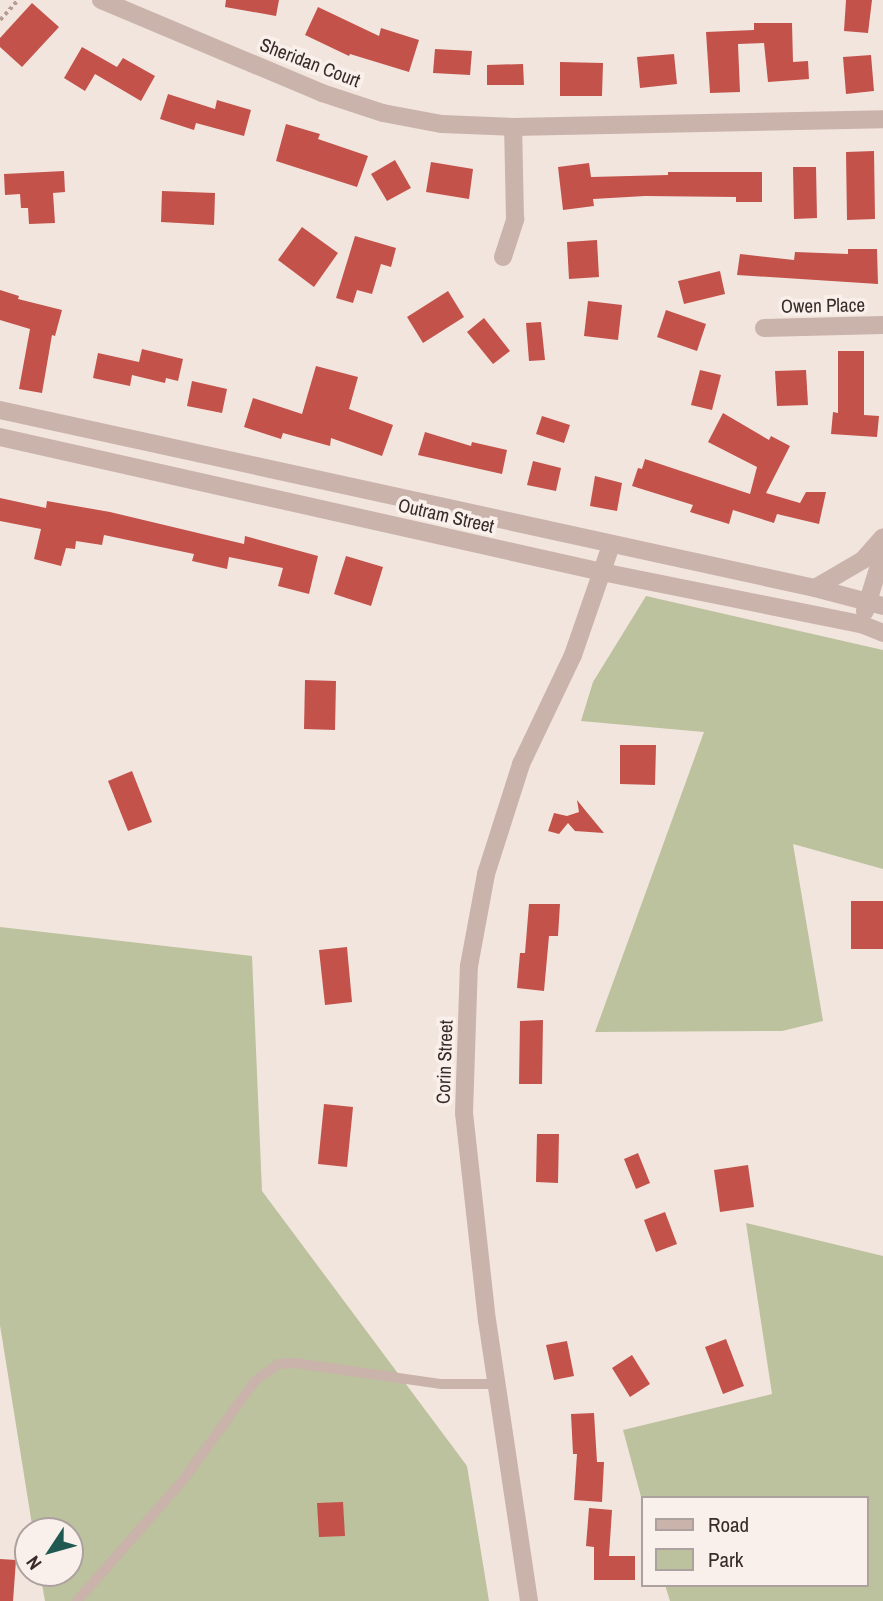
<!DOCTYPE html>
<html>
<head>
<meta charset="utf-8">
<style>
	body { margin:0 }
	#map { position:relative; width:883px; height:1601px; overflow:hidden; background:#f2e5de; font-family:"Archivo Narrow",sans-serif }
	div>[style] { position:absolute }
	.green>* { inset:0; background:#bcc19e }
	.building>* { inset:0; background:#c3524b }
	.path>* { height:3.5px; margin-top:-1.75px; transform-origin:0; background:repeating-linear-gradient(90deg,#b69c94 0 3.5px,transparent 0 7px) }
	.service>* { height:10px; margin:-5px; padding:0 5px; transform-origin:5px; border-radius:5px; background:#cab3aa }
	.minor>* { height:18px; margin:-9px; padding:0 9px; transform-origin:9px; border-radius:9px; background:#cab3aa }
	span { translate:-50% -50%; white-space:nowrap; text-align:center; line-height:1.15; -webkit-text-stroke:7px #faf0eb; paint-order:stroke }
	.street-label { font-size:19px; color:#382b2a }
	.legend { position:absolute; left:641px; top:1496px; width:228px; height:91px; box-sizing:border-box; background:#faf0eb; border:2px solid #aca19e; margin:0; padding:9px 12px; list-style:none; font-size:21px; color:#382b2a }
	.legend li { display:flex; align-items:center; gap:14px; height:35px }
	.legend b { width:35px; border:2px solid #aca19e }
	.north { position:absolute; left:14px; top:1517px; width:70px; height:70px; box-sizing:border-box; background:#faf0eb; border:2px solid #aca19e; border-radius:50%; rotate:234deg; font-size:19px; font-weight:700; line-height:28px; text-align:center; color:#382b2a }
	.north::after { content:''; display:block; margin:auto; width:24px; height:32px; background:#205952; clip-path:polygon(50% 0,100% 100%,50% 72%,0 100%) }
</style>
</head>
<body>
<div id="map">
	<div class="green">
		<i style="clip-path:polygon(646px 596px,883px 650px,883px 869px,793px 844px,823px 1021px,782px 1031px,595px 1032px,704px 732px,581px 721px,593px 682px)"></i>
		<i style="clip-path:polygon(0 927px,252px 956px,262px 1191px,467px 1466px,489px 1601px,45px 1601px,40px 1573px,70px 1573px,70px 1531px,33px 1531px,0 1325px)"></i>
		<i style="clip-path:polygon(746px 1223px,883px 1256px,883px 1601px,670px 1601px,665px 1585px,867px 1585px,867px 1498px,643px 1498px,643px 1504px,623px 1430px,772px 1394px)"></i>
	</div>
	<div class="building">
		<i style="clip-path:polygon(226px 0,279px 0,276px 16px,225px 7px)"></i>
		<i style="clip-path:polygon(846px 0,872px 0,868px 33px,844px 31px)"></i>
		<i style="clip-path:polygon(32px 3px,59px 27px,22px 67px,0 47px,0 38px)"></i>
		<i style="clip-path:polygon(318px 7px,379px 36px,381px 28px,419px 40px,409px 72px,350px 54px,349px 56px,305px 35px)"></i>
		<i style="clip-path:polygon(754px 23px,792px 23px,793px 62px,808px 61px,809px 79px,768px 82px,764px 43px,738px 44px,740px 92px,710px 93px,706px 32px,754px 30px)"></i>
		<i style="clip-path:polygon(82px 47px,117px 67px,123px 58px,155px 76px,141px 101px,95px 74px,85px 91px,64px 78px)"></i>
		<i style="clip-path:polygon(435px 49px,472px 51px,470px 75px,433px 73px)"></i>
		<i style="clip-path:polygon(674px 54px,677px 84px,640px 88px,637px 57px)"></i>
		<i style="clip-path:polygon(871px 55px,874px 91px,846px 94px,843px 57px)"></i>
		<i style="clip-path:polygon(560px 62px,603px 63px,602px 96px,560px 96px)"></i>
		<i style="clip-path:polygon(523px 64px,524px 85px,487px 85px,487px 65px)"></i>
		<i style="clip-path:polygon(168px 94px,215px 109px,217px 100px,251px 110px,244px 136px,196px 123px,194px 130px,160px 119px)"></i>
		<i style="clip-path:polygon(286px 124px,320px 134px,318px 139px,368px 156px,357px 187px,276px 161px)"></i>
		<i style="clip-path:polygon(874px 151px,875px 219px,847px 220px,846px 152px)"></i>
		<i style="clip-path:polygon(395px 160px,411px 188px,387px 201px,371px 174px)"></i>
		<i style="clip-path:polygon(431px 162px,473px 169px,469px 199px,426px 192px)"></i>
		<i style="clip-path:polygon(589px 163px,591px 177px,668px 175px,668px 172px,762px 172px,762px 202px,736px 202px,736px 197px,645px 196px,593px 199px,594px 206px,563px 210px,558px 167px)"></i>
		<i style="clip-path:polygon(793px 167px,816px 167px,817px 218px,794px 219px)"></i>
		<i style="clip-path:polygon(64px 171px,65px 192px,53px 193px,55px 223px,29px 224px,28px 208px,21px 208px,20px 194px,5px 195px,4px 174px)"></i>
		<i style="clip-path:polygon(162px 191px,215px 193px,214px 225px,161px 222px)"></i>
		<i style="clip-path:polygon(302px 227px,338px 253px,314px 287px,278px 260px)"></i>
		<i style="clip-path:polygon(355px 236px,396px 248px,391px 267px,381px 264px,372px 294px,357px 290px,353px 303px,336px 298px)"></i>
		<i style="clip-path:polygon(597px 240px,599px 277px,569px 279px,567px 242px)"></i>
		<i style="clip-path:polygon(848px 249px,877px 249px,878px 284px,737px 275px,740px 254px,794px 260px,795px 252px,848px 254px)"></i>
		<i style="clip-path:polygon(720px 271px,725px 294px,684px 304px,678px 281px)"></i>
		<i style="clip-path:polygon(0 290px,19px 296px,18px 299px,62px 310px,55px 336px,52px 335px,42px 393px,19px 389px,30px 329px,0 320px)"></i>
		<i style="clip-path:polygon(448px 291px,464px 317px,423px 343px,407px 317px)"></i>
		<i style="clip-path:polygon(588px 301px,622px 305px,618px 340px,584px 336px)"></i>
		<i style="clip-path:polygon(666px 310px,706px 324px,697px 351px,657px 337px)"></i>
		<i style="clip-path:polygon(484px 318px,510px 351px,493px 364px,467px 332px)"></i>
		<i style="clip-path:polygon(541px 322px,545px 360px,529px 361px,526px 323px)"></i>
		<i style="clip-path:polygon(142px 349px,183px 359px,178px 381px,166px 378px,165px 383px,132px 375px,130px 386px,93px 378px,98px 353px,139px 362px)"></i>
		<i style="clip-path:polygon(838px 351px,864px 351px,864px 415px,879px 416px,877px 437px,831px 434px,833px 412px,838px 413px)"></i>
		<i style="clip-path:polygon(316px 366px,358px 377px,349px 409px,393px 425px,382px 456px,331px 438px,330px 446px,283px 433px,281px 439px,244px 427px,253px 398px,302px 414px)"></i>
		<i style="clip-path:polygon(700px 370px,721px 375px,712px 410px,691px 405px)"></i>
		<i style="clip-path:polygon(806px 370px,808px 405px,777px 406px,775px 371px)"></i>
		<i style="clip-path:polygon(192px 381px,227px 389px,222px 413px,187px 406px)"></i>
		<i style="clip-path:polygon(723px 413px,769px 440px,771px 436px,790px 446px,766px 493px,800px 503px,806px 492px,826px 492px,819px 524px,777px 514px,774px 523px,733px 510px,729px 524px,690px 512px,693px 505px,632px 486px,638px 468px,642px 469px,645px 459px,750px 494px,757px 467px,708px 442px)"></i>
		<i style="clip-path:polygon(542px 416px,570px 425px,564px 443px,536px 434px)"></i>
		<i style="clip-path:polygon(425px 432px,471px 446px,472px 442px,507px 450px,502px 474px,418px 455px)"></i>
		<i style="clip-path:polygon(533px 461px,561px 468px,556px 491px,527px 485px)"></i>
		<i style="clip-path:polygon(595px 476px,622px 483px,617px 511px,590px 506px)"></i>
		<i style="clip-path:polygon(0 498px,46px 508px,47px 501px,110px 512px,244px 544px,245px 536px,318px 556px,309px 594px,278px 586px,283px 568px,229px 557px,227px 569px,192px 561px,194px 554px,104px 535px,102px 545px,76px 541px,75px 549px,66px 548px,61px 566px,34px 559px,41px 529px,0 521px)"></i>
		<i style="clip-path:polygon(346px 556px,383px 567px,371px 606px,334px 594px)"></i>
		<i style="clip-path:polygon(305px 680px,336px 681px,335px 730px,304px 729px)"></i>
		<i style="clip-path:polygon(620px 745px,656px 745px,655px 785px,620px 784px)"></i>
		<i style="clip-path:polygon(132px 771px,152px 822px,128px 831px,108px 781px)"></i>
		<i style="clip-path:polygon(577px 800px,585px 810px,604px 833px,575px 831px,568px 823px,559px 834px,548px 831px,554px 813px,567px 816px,579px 812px)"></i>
		<i style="clip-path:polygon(851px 901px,883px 901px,883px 949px,851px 949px)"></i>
		<i style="clip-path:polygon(529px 904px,560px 904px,558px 936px,549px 936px,544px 991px,517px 988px,520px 953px,525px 953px)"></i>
		<i style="clip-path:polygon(347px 947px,352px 1002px,325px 1005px,319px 950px)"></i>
		<i style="clip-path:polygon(543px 1020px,542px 1084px,519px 1084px,520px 1021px)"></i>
		<i style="clip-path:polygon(324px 1104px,353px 1107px,347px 1167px,318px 1164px)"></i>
		<i style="clip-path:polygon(537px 1134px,559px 1134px,558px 1183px,536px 1182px)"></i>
		<i style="clip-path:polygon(638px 1153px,650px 1183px,636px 1189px,624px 1159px)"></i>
		<i style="clip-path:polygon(748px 1165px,754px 1207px,720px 1212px,714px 1170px)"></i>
		<i style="clip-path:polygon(665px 1212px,677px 1244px,656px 1252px,644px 1220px)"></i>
		<i style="clip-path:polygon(726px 1339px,744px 1386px,723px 1394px,705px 1347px)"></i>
		<i style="clip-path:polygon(567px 1341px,574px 1376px,554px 1380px,546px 1345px)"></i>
		<i style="clip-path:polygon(632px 1355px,650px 1384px,630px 1397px,612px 1368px)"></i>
		<i style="clip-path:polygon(594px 1413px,597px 1462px,604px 1462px,602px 1502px,574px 1500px,577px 1454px,573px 1454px,571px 1414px)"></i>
		<i style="clip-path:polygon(343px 1502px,345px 1536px,319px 1537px,317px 1503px)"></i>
		<i style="clip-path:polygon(589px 1508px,612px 1510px,609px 1556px,635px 1556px,635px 1580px,594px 1580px,594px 1547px,586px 1546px)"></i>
		<i style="clip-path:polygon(0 1559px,16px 1560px,13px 1601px,0 1601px)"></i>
	</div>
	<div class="path">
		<i style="left:0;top:20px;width:27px;rotate:-48deg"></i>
	</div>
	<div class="service">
		<i style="left:77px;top:1601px;width:162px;rotate:-48.7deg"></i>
		<i style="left:184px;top:1479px;width:121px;rotate:-54.1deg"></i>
		<i style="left:255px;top:1381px;width:29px;rotate:-36deg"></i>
		<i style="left:278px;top:1364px;width:17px;rotate:-3deg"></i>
		<i style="left:295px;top:1363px;width:148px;rotate:8.2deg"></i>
		<i style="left:441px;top:1384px;width:55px"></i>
	</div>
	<div class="minor">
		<i style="left:101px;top:0;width:240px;rotate:22.8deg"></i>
		<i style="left:322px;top:93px;width:64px;rotate:18.2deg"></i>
		<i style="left:383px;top:113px;width:60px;rotate:10.6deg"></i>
		<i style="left:442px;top:124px;width:71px;rotate:2.4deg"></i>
		<i style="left:513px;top:127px;width:370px;rotate:-1.2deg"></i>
		<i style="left:503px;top:257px;width:40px;rotate:-72deg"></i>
		<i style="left:515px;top:219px;width:92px;rotate:-91.2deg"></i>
		<i style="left:764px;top:328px;width:119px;rotate:-1.4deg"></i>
		<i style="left:0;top:410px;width:834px;rotate:12.32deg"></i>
		<i style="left:815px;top:588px;width:70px;rotate:14.8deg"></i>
		<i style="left:0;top:437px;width:617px;rotate:12.64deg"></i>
		<i style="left:602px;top:572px;width:264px;rotate:11.4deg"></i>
		<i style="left:861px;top:624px;width:24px;rotate:22deg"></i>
		<i style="left:815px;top:588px;width:56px;rotate:-30.3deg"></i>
		<i style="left:863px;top:560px;width:30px;rotate:-49deg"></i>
		<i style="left:865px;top:611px;width:61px;rotate:-72.8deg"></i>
		<i style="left:529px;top:1601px;width:283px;rotate:-98.5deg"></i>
		<i style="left:487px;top:1321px;width:209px;rotate:-96.3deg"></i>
		<i style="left:464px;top:1113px;width:147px;rotate:-88.1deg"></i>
		<i style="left:469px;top:966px;width:94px;rotate:-79.5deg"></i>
		<i style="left:486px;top:874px;width:115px;rotate:-72.3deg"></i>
		<i style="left:521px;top:764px;width:121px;rotate:-64.5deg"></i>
		<i style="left:573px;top:655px;width:116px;rotate:-70.9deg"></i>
	</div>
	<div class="street-label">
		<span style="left:310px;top:63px;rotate:21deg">Sheridan Court</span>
		<span style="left:823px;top:306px;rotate:-1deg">Owen Place</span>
		<span style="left:446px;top:516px;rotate:13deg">Outram Street</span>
		<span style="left:445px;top:1062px;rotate:-88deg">Corin Street</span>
	</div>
	<ul class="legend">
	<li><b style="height:9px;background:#cab3aa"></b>Road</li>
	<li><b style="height:19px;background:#bcc19e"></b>Park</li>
	</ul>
	<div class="north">N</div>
</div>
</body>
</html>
